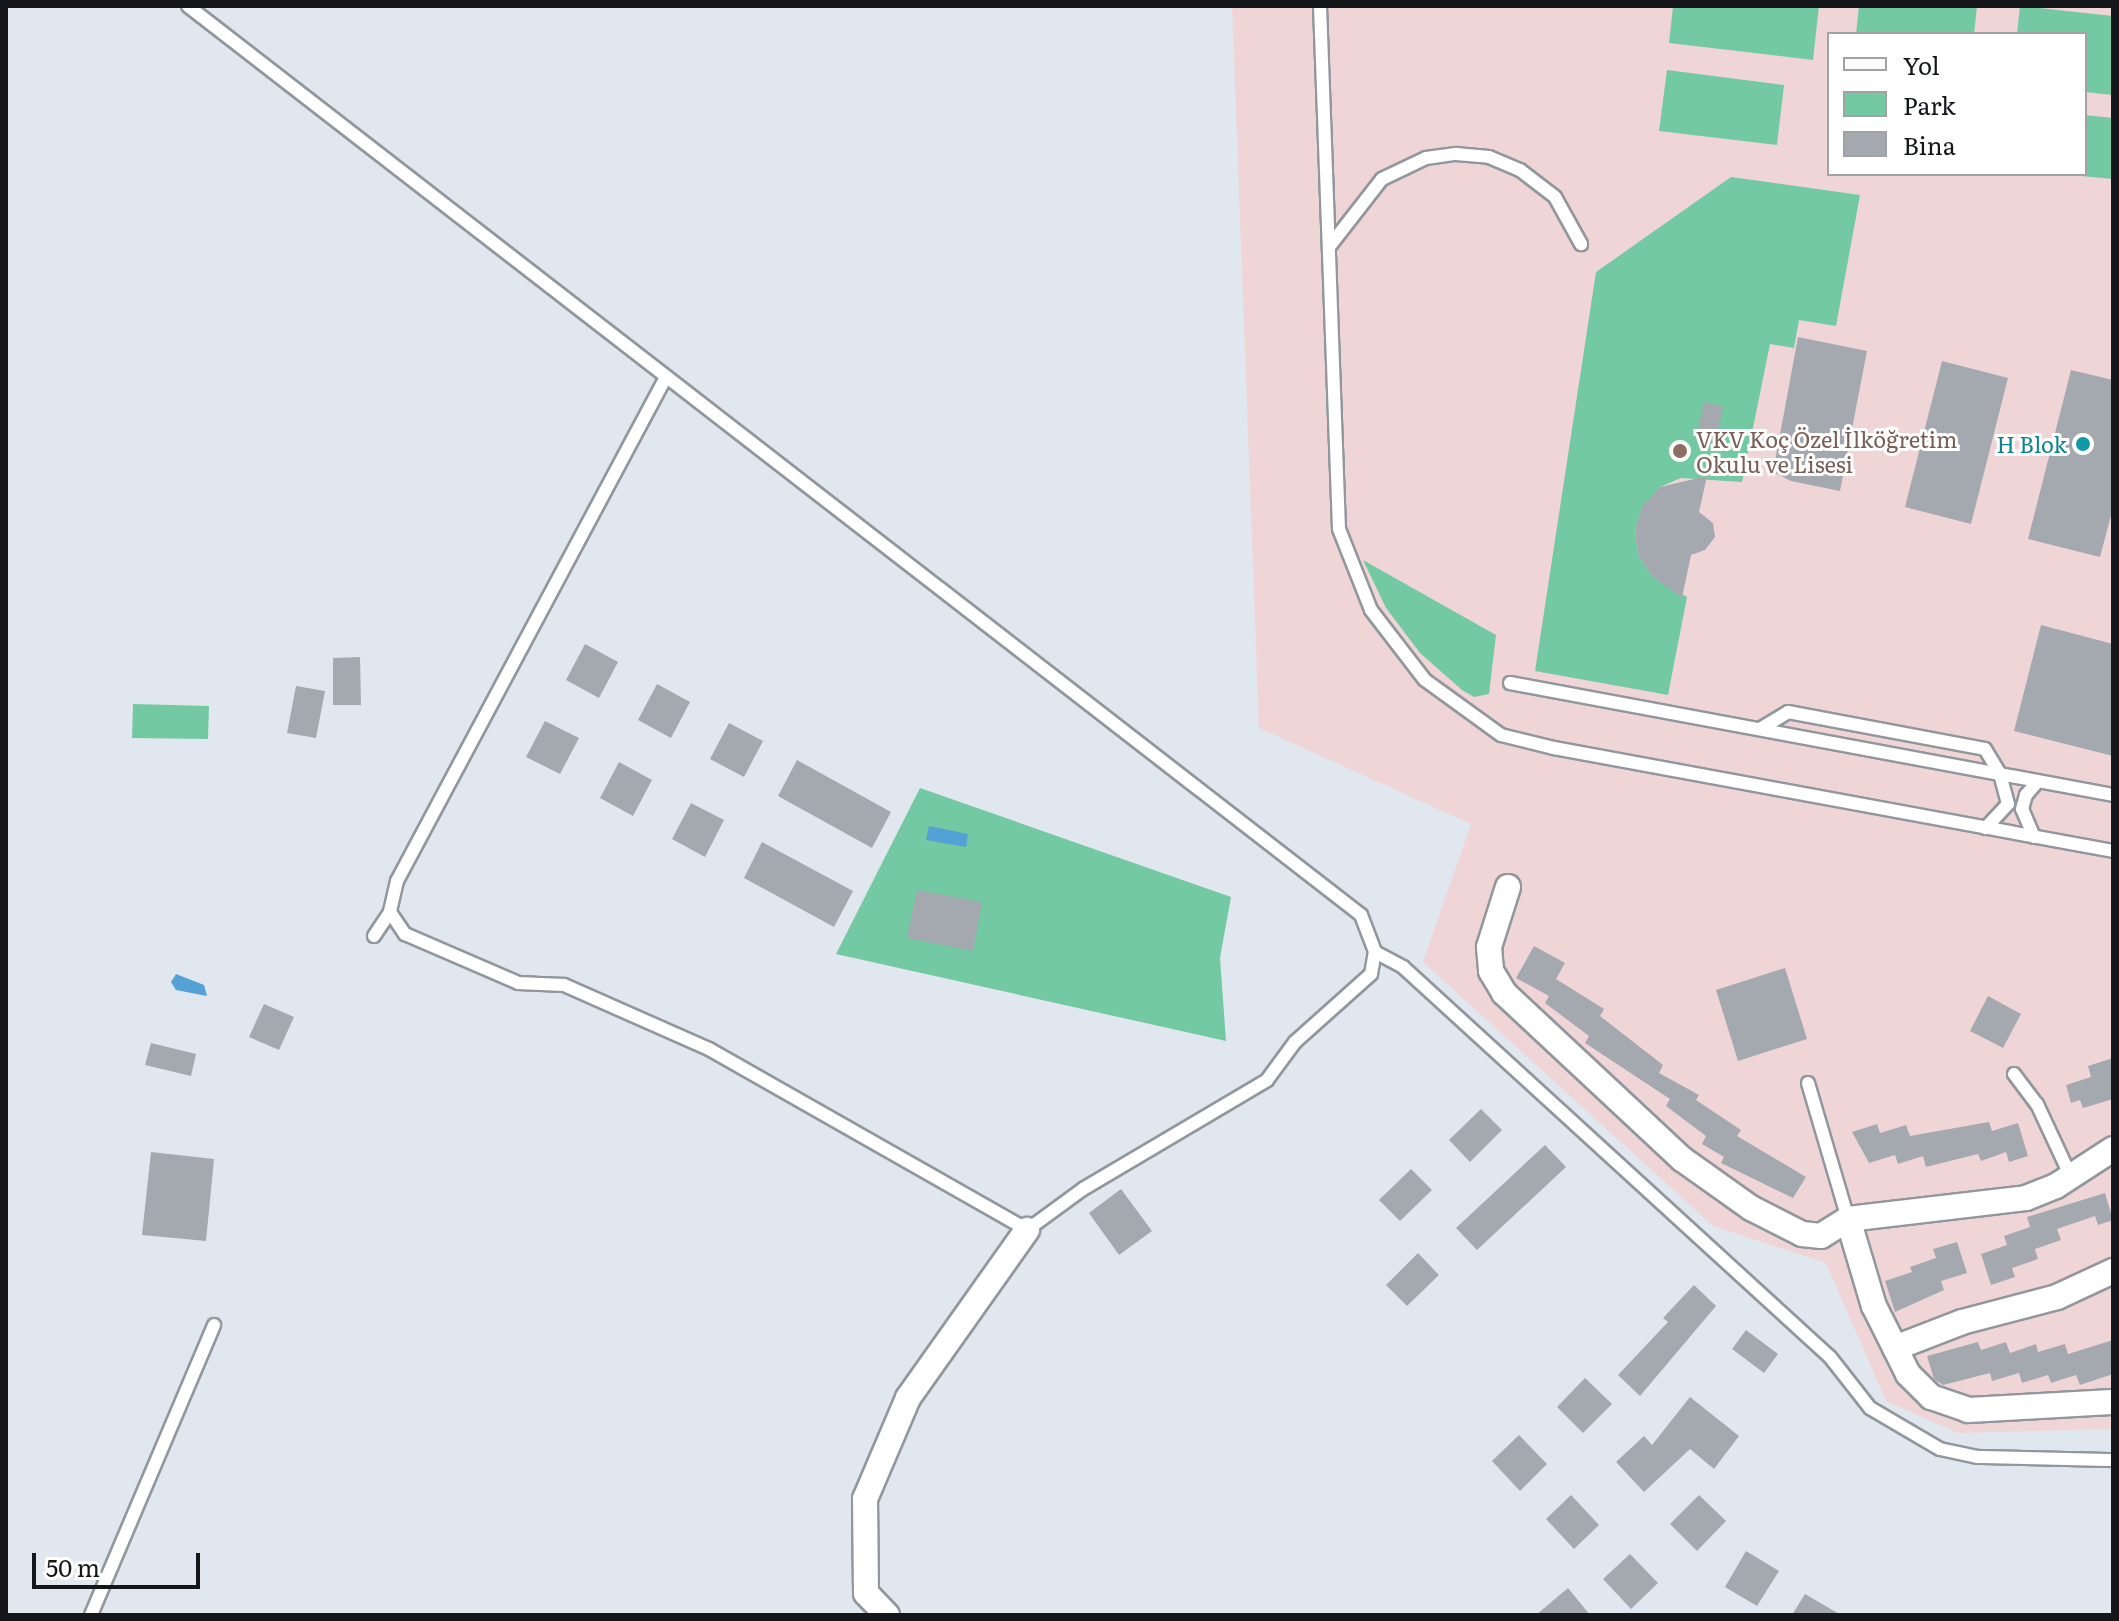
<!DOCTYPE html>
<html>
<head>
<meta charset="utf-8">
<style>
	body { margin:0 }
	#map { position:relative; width:2119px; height:1621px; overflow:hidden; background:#e1e7ee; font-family:Literata,serif }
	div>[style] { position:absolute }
	.education>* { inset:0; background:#f0d5d7 }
	.green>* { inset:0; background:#73c9a2 }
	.water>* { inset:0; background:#53a1d5 }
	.building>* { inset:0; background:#a4a9b0 }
	.roads { filter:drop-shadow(2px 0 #91979d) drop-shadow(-2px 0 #91979d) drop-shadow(0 2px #91979d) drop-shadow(0 -2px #91979d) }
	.lane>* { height:12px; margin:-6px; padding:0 6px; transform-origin:6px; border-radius:6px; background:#fff }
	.street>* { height:24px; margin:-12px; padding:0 12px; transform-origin:12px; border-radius:12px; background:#fff }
	.dots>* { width:22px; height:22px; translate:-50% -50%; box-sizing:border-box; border:4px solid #fff; border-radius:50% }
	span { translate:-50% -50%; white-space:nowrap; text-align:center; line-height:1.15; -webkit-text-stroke:6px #fff; paint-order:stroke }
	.education-label { font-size:22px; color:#785e54 }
	.left { translate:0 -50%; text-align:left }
	.culture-label { font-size:22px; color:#0d838f }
	.right { translate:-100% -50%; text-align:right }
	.frame { position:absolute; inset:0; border:8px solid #141619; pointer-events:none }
	.legend { position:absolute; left:1827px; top:32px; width:260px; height:144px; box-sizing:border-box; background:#fff; border:2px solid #a1a2a3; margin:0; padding:10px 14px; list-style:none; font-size:24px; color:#141619 }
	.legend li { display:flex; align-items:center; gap:16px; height:40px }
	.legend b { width:40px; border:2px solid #a1a2a3 }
	.scale { position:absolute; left:32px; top:1553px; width:168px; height:36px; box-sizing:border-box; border:4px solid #141619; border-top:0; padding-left:10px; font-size:24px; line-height:28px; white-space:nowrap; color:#141619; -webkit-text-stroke:6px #fff; paint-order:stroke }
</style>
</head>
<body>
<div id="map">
	<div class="education">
		<i style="clip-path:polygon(evenodd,1232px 6px,2113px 6px,2113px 1429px,1958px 1433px,1886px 1401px,1826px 1263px,1713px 1226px,1423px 962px,1471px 824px,1259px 728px,1232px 6px,1829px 34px,2085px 34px,2085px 174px,1829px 174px,1829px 34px)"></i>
	</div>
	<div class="green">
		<i style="clip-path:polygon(1673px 6px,1819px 6px,1813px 60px,1669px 43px)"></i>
		<i style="clip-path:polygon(1859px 6px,1977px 6px,1974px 34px,1856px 34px)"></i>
		<i style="clip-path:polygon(2020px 6px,2113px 16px,2113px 95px,2085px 92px,2085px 34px,2017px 34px)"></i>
		<i style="clip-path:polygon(1667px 70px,1784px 85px,1777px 145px,1659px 131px)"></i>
		<i style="clip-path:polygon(2085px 115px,2113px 118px,2113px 179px,2060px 174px,2085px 174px)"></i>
		<i style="clip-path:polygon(1731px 177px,1860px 195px,1836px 326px,1799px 320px,1794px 348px,1770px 344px,1742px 482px,1681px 478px,1660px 487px,1643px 506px,1635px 530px,1638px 555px,1652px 576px,1687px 597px,1668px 695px,1535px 671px,1596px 272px)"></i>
		<i style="clip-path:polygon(1363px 560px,1496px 635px,1489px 694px,1474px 697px,1462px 690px,1420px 653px,1386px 608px)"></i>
		<i style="clip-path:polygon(133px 704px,209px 706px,208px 739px,132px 738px)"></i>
		<i style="clip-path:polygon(920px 788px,1231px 897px,1220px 958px,1226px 1041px,836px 954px)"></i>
	</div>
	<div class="water">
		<i style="clip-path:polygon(929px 826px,968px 834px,966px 847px,926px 840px)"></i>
		<i style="clip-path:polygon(176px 974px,204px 985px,207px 996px,176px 990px,171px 982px)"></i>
	</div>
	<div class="building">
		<i style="clip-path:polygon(1798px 337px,1867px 351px,1840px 491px,1791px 481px,1773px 472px)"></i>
		<i style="clip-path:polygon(1942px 361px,2008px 378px,1971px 524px,1905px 507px)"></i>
		<i style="clip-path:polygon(2071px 370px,2113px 380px,2113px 508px,2100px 557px,2028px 539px)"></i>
		<i style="clip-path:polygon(1704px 402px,1723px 406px,1716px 444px,1697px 434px)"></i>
		<i style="clip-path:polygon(1707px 476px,1699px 512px,1713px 523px,1715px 537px,1705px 550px,1691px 555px,1682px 598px,1652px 576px,1638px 555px,1635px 530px,1643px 505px,1660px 487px)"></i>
		<i style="clip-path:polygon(2041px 625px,2113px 644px,2113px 756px,2014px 731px)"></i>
		<i style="clip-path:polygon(585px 644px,618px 662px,599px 698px,566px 680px)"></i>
		<i style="clip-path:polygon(360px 657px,361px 705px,333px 705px,333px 658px)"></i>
		<i style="clip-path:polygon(657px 684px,690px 702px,671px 738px,638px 720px)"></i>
		<i style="clip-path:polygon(296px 686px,325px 691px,316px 738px,287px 733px)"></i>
		<i style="clip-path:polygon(545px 721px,579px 738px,560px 774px,526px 757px)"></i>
		<i style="clip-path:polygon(729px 723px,763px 741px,744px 777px,710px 759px)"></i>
		<i style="clip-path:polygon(797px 760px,891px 812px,872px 848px,778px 796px)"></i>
		<i style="clip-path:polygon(619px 762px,652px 780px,633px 816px,600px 798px)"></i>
		<i style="clip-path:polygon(691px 803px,724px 820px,705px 857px,672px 839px)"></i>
		<i style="clip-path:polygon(762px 842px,853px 891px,834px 927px,744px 878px)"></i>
		<i style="clip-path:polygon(917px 890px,982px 902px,973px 951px,907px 938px)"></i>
		<i style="clip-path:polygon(1534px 946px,1565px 963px,1556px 979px,1604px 1009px,1600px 1016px,1663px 1065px,1659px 1073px,1699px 1095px,1696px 1100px,1741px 1130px,1737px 1136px,1806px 1177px,1793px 1198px,1721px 1163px,1724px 1157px,1702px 1144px,1706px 1136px,1666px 1106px,1670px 1099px,1585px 1043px,1589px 1036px,1545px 1003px,1549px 996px,1516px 978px)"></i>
		<i style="clip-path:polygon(1785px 968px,1807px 1039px,1738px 1061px,1716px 990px)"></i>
		<i style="clip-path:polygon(1988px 996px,2021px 1014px,2003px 1048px,1970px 1031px)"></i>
		<i style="clip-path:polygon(264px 1004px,294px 1017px,279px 1050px,249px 1037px)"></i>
		<i style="clip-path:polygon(151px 1043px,196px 1054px,191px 1076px,145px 1065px)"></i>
		<i style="clip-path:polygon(2113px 1058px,2113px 1099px,2083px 1108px,2080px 1100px,2071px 1103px,2066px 1085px,2091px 1077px,2088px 1066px)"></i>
		<i style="clip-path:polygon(1481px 1109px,1502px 1130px,1470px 1162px,1449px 1140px)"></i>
		<i style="clip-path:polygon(1989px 1122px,1992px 1131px,2018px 1123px,2028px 1156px,2009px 1162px,2006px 1152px,1981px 1161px,1978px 1154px,1926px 1167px,1923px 1156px,1898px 1164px,1895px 1155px,1869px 1163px,1852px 1132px,1877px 1124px,1880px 1133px,1906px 1125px,1910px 1136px)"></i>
		<i style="clip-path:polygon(1545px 1145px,1566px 1167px,1477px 1250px,1456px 1228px)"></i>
		<i style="clip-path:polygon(151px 1152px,214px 1159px,206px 1241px,142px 1235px)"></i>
		<i style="clip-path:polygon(1411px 1169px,1432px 1190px,1400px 1221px,1379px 1200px)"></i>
		<i style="clip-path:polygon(1121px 1189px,1152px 1231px,1119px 1255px,1089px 1213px)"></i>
		<i style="clip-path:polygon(2105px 1193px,2113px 1220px,2098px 1225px,2095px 1216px,2057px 1229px,2061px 1240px,2035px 1249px,2038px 1259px,2012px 1268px,2015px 1277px,1991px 1285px,1981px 1254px,2007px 1245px,2004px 1236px,2030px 1227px,2027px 1217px)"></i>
		<i style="clip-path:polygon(1957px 1242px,1967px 1273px,1941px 1281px,1944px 1290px,1895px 1312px,1885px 1281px,1912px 1272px,1910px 1267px,1936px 1258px,1933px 1249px)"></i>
		<i style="clip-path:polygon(1418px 1253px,1439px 1275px,1407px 1306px,1386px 1285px)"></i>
		<i style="clip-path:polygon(1694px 1285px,1716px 1306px,1640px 1396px,1618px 1375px,1668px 1322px,1663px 1318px)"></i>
		<i style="clip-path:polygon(1746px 1330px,1778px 1354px,1764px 1373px,1732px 1349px)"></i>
		<i style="clip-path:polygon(2113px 1340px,2113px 1374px,2080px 1385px,2076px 1375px,2051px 1383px,2048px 1375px,2022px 1383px,2019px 1373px,1992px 1381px,1990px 1373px,1943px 1385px,1934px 1379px,1927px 1356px,1978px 1342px,1981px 1350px,2006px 1342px,2010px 1353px,2036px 1344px,2038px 1352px,2065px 1344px,2068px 1354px)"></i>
		<i style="clip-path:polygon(1585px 1378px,1612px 1404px,1583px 1433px,1557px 1407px)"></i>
		<i style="clip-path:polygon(1690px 1397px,1739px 1436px,1714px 1469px,1690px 1449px,1644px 1492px,1616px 1462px,1644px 1436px,1652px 1445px)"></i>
		<i style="clip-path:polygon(1519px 1435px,1547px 1464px,1520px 1491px,1492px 1461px)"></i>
		<i style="clip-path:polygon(1571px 1495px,1599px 1525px,1574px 1549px,1546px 1519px)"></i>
		<i style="clip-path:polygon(1699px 1495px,1726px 1521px,1697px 1551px,1670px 1524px)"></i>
		<i style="clip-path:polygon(1746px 1551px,1779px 1571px,1757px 1606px,1725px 1587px)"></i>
		<i style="clip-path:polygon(1630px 1554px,1658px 1583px,1631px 1609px,1603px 1579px)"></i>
		<i style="clip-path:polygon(1568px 1588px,1590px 1615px,1536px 1615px)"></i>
		<i style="clip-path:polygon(1805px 1594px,1841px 1615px,1792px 1615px)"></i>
	</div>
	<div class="roads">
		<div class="lane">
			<i style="left:188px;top:6px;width:1484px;rotate:37.77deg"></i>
			<i style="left:1361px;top:915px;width:40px;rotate:69deg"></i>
			<i style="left:1375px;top:952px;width:32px;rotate:28deg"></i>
			<i style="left:1403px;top:967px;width:578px;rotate:42.41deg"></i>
			<i style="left:1830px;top:1357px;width:65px;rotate:51.9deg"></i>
			<i style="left:1870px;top:1408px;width:81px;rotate:30.4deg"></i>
			<i style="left:1940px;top:1449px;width:39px;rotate:12deg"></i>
			<i style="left:1978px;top:1457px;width:135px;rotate:1.3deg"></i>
			<i style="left:1320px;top:6px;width:523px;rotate:87.92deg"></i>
			<i style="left:1339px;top:529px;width:87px;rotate:68.4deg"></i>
			<i style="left:1371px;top:610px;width:88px;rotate:52.4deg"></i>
			<i style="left:1425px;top:680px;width:94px;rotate:35.9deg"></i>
			<i style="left:1501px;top:735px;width:55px;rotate:13.8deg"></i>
			<i style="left:1554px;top:748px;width:568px;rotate:10.44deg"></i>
			<i style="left:1329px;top:247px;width:86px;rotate:-52.1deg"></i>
			<i style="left:1382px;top:179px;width:49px;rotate:-25.5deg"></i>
			<i style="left:1426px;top:158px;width:30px;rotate:-8deg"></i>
			<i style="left:1456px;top:154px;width:33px;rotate:5deg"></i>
			<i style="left:1489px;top:157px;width:34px;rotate:23deg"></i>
			<i style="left:1520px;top:170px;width:44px;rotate:37.6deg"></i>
			<i style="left:1555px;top:197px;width:54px;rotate:61deg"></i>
			<i style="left:666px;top:377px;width:571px;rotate:118.09deg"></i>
			<i style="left:397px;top:881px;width:32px;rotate:103deg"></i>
			<i style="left:390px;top:912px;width:27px;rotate:56deg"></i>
			<i style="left:405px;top:934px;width:123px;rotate:23.4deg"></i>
			<i style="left:518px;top:983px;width:46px;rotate:2.5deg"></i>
			<i style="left:564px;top:985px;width:158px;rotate:23.8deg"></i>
			<i style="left:709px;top:1049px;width:366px;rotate:29.6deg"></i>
			<i style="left:1027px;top:1230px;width:69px;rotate:-36.2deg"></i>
			<i style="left:1083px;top:1189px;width:214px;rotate:-30.6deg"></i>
			<i style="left:1267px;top:1080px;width:47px;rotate:-53.6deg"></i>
			<i style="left:1295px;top:1042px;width:102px;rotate:-41.8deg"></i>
			<i style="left:1371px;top:974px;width:22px;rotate:-80deg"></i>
			<i style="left:1510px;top:683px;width:613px;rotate:10.52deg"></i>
			<i style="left:1760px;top:729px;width:33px;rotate:-31deg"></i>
			<i style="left:1788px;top:712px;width:200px;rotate:10.6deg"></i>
			<i style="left:1985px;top:749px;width:29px;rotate:59deg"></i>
			<i style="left:2000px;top:774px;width:31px;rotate:75deg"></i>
			<i style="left:2008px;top:804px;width:33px;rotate:133deg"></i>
			<i style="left:2034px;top:837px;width:30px;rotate:-113deg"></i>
			<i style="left:2022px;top:809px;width:15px;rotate:-74deg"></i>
			<i style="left:2026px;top:795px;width:18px;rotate:-49deg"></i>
			<i style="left:374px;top:936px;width:29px;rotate:-56deg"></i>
			<i style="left:2014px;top:1074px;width:38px;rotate:53deg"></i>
			<i style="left:2037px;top:1104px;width:81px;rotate:65deg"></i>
			<i style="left:1808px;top:1083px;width:142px;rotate:73.6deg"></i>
			<i style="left:91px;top:1615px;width:315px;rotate:-67deg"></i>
		</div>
		<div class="street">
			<i style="left:1508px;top:887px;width:63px;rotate:107.6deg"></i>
			<i style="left:1489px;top:947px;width:24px;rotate:85deg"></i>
			<i style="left:1491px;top:971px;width:26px;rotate:59deg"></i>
			<i style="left:1504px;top:993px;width:243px;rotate:43deg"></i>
			<i style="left:1682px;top:1159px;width:85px;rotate:35.4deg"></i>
			<i style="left:1751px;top:1208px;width:57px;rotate:27deg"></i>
			<i style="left:1802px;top:1234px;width:19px;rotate:6deg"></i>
			<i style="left:1821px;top:1236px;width:32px;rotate:-32deg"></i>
			<i style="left:1848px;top:1219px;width:179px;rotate:-6.7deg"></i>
			<i style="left:2026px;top:1198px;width:32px;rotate:-22deg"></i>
			<i style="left:2056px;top:1186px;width:68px;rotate:-33deg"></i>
			<i style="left:1848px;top:1219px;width:91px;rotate:73.4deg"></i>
			<i style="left:1874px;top:1306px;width:76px;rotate:63.4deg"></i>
			<i style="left:1908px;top:1374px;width:33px;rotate:45deg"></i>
			<i style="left:1931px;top:1397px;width:39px;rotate:19deg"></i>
			<i style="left:1968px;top:1410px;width:145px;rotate:-3.2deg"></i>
			<i style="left:1895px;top:1348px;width:72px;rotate:-21.2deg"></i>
			<i style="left:1962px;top:1322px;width:98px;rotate:-14.7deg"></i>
			<i style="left:2057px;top:1297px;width:62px;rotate:-24.9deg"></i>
			<i style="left:887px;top:1615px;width:30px;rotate:-134deg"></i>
			<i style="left:866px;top:1593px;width:94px;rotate:-90.6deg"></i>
			<i style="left:865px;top:1499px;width:110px;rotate:-66.9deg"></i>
			<i style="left:908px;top:1398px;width:206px;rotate:-54.7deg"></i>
		</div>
	</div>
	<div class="dots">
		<i style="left:2083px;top:444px;background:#0f9aa8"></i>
		<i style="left:1680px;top:451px;background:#8d6e63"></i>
	</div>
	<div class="education-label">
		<span class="left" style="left:1696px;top:451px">VKV Koç Özel İlköğretim<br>Okulu ve Lisesi</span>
	</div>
	<div class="culture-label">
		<span class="right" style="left:2067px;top:444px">H Blok</span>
	</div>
	<div class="frame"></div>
	<ul class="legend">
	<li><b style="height:10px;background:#fff"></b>Yol</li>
	<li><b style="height:22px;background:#73c9a2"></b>Park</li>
	<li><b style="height:22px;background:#a4a9b0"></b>Bina</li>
	</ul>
	<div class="scale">50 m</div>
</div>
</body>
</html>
